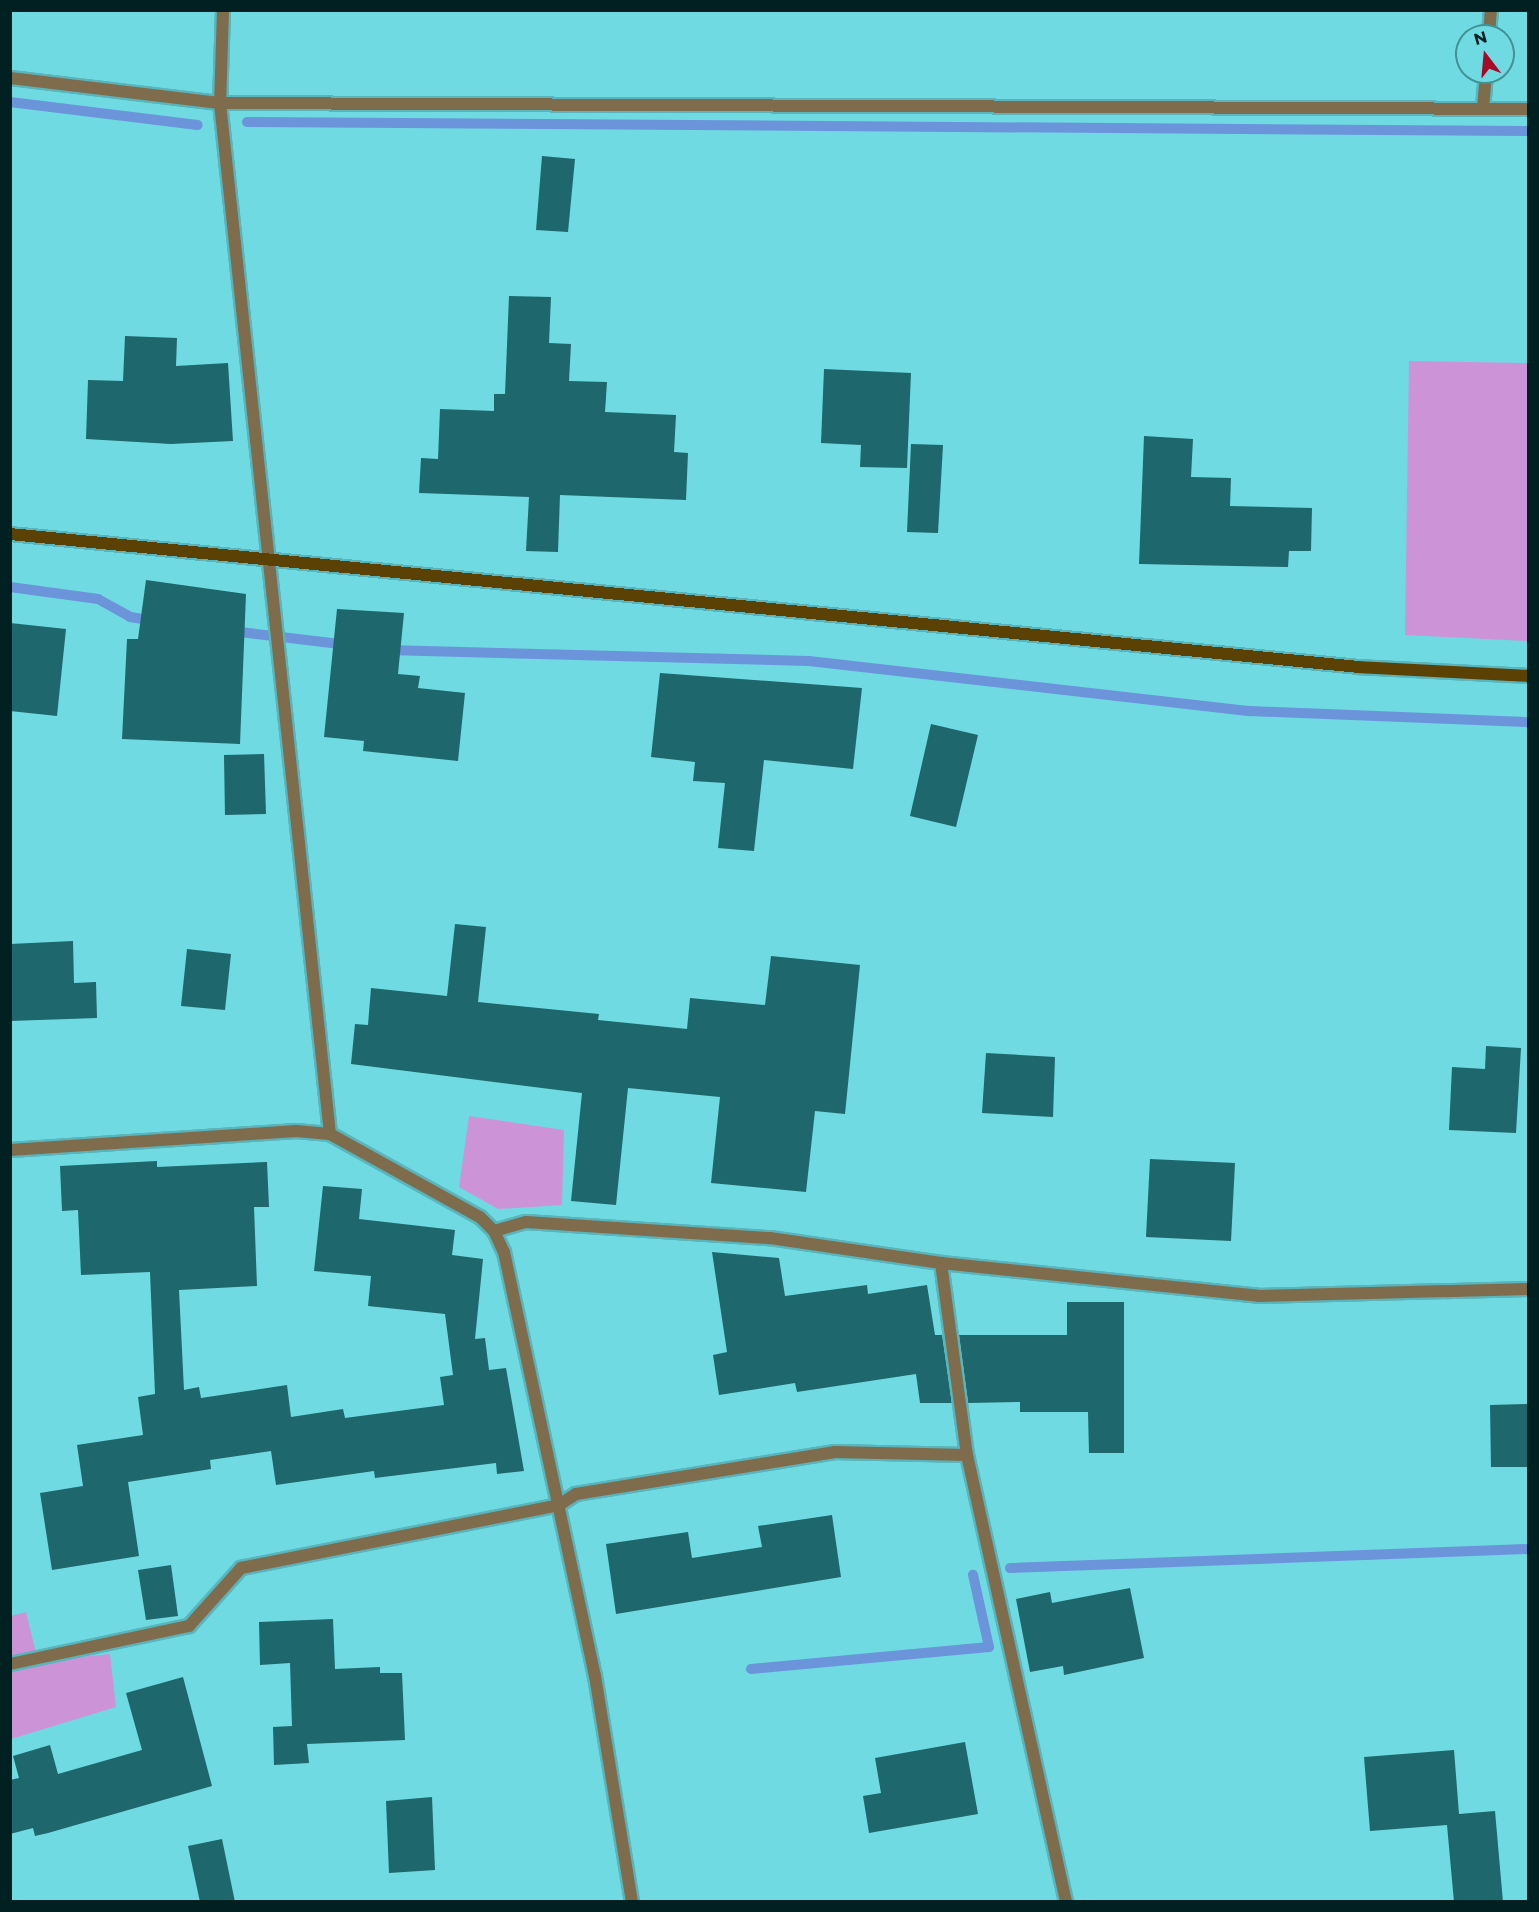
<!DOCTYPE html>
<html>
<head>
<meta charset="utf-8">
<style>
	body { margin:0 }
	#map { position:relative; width:1539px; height:1912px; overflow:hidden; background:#6fdae1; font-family:Montserrat,sans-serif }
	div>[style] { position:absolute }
	.green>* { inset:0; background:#cc94d7 }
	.stream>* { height:10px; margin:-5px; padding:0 5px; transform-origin:5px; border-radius:5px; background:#6b94db }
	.building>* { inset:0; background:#1e676c }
	.roads { filter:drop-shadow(2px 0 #59b5bb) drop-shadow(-2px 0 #59b5bb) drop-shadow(0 2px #59b5bb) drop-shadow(0 -2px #59b5bb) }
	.street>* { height:12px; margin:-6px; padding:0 6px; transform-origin:6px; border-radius:6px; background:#7f6c4c }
	.secondary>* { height:12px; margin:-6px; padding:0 6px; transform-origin:6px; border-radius:6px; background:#5c4104 }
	span { translate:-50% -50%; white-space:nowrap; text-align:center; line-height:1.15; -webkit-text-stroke:6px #6fdae1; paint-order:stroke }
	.frame { position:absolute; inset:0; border:12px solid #002022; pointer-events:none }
	.north { position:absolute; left:1455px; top:24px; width:60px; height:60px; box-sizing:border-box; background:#6fdae1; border:2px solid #439095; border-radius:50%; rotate:344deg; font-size:16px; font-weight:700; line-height:24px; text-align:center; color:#002022 }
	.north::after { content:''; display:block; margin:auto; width:21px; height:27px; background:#a50a27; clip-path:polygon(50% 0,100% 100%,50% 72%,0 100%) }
</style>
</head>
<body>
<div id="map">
	<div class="green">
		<i style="clip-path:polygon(1409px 361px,1528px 363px,1528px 641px,1405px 635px)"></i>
		<i style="clip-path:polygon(469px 1116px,564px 1130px,562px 1205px,498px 1209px,459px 1187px)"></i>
		<i style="clip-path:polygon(26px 1612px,38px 1661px,110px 1654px,116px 1707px,11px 1739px,11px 1616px)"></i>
	</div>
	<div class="stream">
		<i style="left:10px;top:102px;width:189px;rotate:7deg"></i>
		<i style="left:247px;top:122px;width:1281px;rotate:0.4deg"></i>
		<i style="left:10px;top:587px;width:89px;rotate:7.8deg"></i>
		<i style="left:98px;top:599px;width:37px;rotate:29deg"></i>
		<i style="left:130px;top:617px;width:24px;rotate:9deg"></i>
		<i style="left:232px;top:631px;width:117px;rotate:6.9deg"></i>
		<i style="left:387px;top:650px;width:422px;rotate:1.5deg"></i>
		<i style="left:809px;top:661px;width:444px;rotate:6.5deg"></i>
		<i style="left:1250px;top:711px;width:278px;rotate:2.3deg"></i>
		<i style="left:1010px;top:1568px;width:518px;rotate:-2.1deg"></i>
		<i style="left:751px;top:1669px;width:239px;rotate:-5.3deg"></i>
		<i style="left:989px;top:1647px;width:74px;rotate:-102.5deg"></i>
	</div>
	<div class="building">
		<i style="clip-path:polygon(542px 156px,575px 159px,568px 232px,536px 230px)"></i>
		<i style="clip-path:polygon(509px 296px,551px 297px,549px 343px,571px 344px,569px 381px,607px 382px,605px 412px,676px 415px,674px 452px,688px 453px,686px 500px,560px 495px,558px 552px,526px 551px,529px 497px,419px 493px,421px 458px,438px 459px,440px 409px,494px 411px,494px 394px,505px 394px)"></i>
		<i style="clip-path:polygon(125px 336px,177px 338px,176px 366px,228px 363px,233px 441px,171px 444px,86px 439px,88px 380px,123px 381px)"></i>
		<i style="clip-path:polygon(824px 369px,911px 373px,907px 468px,860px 467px,861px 445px,821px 443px)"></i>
		<i style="clip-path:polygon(1144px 436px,1193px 439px,1191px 477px,1231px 478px,1230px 506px,1312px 508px,1311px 551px,1289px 551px,1288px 567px,1139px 564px)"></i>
		<i style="clip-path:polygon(911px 444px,943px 445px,938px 533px,907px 532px)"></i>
		<i style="clip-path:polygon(146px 580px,246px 594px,240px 744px,122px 739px,127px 639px,138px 639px)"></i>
		<i style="clip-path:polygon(337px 609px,404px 613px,398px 674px,420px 676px,418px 688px,465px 693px,458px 761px,363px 751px,364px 741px,324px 737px)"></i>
		<i style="clip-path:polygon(10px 623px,66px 629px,57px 716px,10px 711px)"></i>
		<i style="clip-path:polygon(660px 673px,862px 688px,853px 769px,764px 760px,754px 851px,718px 848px,725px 783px,693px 781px,695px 762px,651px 757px)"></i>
		<i style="clip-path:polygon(931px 724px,978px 735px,956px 827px,910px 816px)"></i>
		<i style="clip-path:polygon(264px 754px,266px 814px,225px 815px,224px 755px)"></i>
		<i style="clip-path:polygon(455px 924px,486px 927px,478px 1002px,599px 1014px,598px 1020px,687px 1029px,690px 998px,765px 1005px,771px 956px,860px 965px,845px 1114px,815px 1111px,806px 1192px,711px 1183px,720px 1097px,628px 1088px,616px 1205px,571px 1201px,582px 1093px,351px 1064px,355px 1024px,368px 1025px,371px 988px,447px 996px)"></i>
		<i style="clip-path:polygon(73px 941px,74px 983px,96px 982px,97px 1018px,10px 1021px,10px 944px)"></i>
		<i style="clip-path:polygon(187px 949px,231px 954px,225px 1010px,181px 1006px)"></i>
		<i style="clip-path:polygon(1486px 1046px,1521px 1048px,1516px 1133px,1449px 1130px,1452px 1067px,1485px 1069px)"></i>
		<i style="clip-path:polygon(986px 1053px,1055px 1057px,1053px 1117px,982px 1113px)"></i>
		<i style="clip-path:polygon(1150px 1159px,1235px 1163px,1231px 1241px,1146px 1237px)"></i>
		<i style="clip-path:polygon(157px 1161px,157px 1167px,267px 1162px,269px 1207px,254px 1207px,257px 1286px,179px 1290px,184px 1390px,199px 1387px,201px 1398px,287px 1385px,291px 1417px,343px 1409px,345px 1418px,444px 1405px,440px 1377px,453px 1375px,445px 1314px,368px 1306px,371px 1276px,314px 1271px,323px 1186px,362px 1189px,359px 1219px,455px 1230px,452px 1255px,483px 1259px,475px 1339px,485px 1338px,489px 1370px,506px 1368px,524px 1471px,497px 1474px,496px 1463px,375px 1478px,374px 1471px,276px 1485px,271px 1451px,210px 1460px,211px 1469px,128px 1482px,139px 1556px,52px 1570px,40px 1493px,83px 1486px,77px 1445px,143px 1435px,138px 1397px,155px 1394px,150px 1272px,81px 1275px,78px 1210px,62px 1211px,60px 1166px)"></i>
		<i style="clip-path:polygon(712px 1252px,779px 1258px,785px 1296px,867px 1285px,868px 1294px,927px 1285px,935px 1335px,942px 1335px,952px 1403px,920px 1403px,916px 1374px,797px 1392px,795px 1383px,719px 1395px,713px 1355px,727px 1352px)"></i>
		<i style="clip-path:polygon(1067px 1302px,1124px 1302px,1124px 1453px,1089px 1453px,1088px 1412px,1020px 1412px,1020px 1402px,968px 1403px,959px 1335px,1067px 1335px)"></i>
		<i style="clip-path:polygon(1528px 1404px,1528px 1467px,1491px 1467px,1490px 1405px)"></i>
		<i style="clip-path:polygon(832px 1515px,841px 1577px,616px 1614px,606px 1544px,688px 1532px,692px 1558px,762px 1547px,758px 1526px)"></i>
		<i style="clip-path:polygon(171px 1565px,178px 1616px,146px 1620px,138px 1570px)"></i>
		<i style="clip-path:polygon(1130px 1588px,1144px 1658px,1064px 1675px,1063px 1666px,1030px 1672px,1016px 1599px,1050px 1592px,1052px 1603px)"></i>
		<i style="clip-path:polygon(333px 1619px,335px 1669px,380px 1667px,380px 1673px,402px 1673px,405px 1740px,307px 1744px,309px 1763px,274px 1765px,273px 1727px,292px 1726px,290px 1663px,260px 1665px,259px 1622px)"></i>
		<i style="clip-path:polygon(183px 1677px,212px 1786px,48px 1833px,35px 1836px,33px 1828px,10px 1834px,10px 1780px,19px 1778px,13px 1756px,50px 1745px,58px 1774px,142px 1750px,126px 1693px)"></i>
		<i style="clip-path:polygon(965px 1742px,978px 1814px,869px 1833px,863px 1796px,881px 1793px,875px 1758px)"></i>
		<i style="clip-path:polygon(1454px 1750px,1459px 1814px,1495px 1811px,1503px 1902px,1454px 1902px,1447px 1825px,1370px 1831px,1364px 1757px)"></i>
		<i style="clip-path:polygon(432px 1797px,435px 1870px,389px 1873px,386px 1801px)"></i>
		<i style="clip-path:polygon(222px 1839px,235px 1902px,200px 1902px,188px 1846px)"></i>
	</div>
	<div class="roads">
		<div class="street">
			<i style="left:223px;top:10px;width:93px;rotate:91.8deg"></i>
			<i style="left:220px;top:103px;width:1037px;rotate:83.91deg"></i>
			<i style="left:1489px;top:36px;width:26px;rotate:-86deg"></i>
			<i style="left:10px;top:78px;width:211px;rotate:6.8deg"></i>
			<i style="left:220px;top:103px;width:1308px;rotate:0.26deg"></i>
			<i style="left:1483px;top:108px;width:36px;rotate:-85deg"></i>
			<i style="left:10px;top:1150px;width:287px;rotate:-3.8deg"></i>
			<i style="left:296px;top:1131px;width:34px;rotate:5deg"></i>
			<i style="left:330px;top:1134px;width:171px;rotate:29deg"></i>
			<i style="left:480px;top:1217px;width:20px;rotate:45deg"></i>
			<i style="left:494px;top:1231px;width:23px;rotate:65deg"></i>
			<i style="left:504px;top:1252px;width:434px;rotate:77.9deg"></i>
			<i style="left:595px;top:1676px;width:229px;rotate:80.7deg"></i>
			<i style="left:494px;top:1231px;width:33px;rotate:-16deg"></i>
			<i style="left:526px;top:1222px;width:245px;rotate:3.8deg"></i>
			<i style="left:770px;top:1238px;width:173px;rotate:8.3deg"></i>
			<i style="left:941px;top:1263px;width:319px;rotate:5.9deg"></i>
			<i style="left:1258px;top:1296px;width:270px;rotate:-1.5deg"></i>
			<i style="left:941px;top:1263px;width:194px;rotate:82.3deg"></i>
			<i style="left:967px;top:1455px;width:458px;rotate:77.5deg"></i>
			<i style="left:10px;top:1664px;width:183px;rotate:-12deg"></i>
			<i style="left:189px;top:1626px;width:78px;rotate:-48.1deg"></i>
			<i style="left:241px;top:1568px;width:324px;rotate:-11.2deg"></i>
			<i style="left:559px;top:1505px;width:20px;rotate:-33deg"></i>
			<i style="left:576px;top:1494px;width:261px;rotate:-9.2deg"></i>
			<i style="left:834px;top:1452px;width:133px;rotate:1.3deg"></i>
		</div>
		<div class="secondary">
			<i style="left:10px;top:534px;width:1355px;rotate:5.63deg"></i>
			<i style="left:1358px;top:667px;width:170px;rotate:3deg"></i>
		</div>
	</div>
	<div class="frame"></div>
	<div class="north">N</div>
</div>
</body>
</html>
